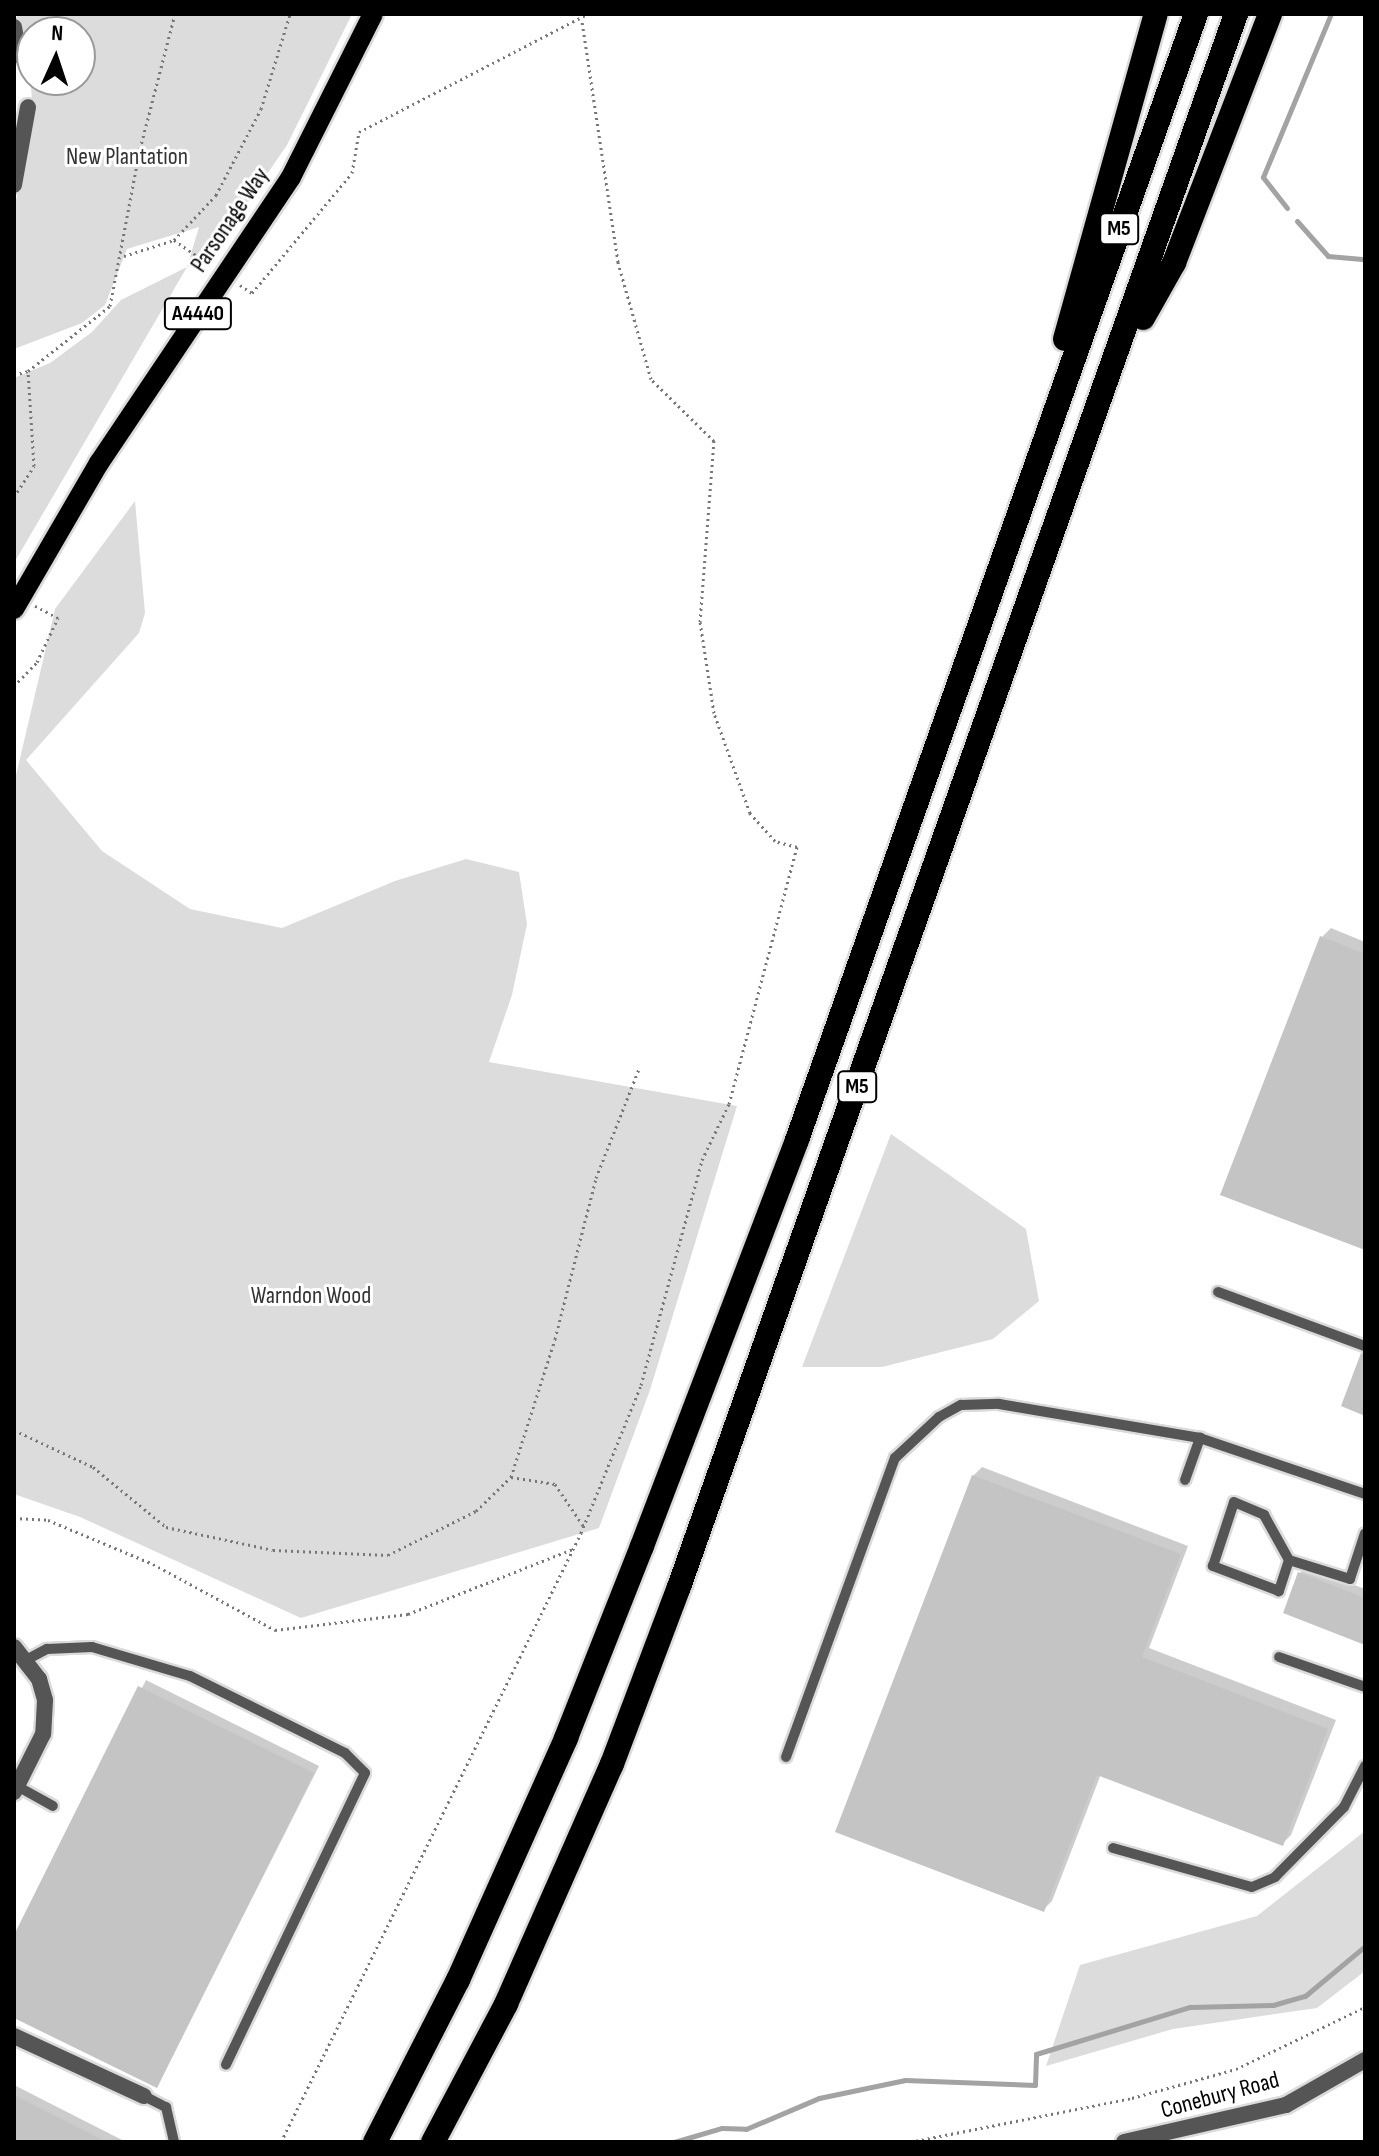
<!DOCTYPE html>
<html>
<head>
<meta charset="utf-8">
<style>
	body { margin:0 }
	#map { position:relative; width:1379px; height:2156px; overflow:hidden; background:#fff; font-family:"Sofia Sans Condensed",sans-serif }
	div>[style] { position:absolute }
	.green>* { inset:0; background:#dcdcdc }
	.shadow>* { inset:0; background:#0003 }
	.stream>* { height:5px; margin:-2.5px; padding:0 2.5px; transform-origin:2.5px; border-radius:2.5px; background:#a3a3a3 }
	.building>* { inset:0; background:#c4c4c4 }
	.path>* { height:3px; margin-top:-1.5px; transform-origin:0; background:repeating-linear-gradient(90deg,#777 0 2px,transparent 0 6px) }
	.roads { filter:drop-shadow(2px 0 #dbdbdb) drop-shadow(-2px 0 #dbdbdb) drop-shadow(0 2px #dbdbdb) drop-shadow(0 -2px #dbdbdb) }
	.service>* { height:10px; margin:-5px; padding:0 5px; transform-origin:5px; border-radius:5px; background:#555 }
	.minor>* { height:16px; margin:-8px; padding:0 8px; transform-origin:8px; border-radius:8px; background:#555 }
	.primary>* { height:20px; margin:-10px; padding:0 10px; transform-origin:10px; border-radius:10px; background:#000 }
	.motorway>* { height:24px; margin:-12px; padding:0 12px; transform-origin:12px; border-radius:12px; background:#000 }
	span { translate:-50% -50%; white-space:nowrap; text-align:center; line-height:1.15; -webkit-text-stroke:6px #fff; paint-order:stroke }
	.shield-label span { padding:2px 6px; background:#fff; border:2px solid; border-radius:6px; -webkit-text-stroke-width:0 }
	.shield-label { font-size:22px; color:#000; font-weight:700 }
	.park-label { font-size:24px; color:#333 }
	.street-label { font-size:24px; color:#000 }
	.frame { position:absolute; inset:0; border:16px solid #000; pointer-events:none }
	.north { position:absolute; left:16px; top:16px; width:80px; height:80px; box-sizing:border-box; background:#fff; border:2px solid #999; border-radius:50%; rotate:3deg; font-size:22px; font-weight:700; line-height:32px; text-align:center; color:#000 }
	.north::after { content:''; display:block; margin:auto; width:28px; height:36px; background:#000; clip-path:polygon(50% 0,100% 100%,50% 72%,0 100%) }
</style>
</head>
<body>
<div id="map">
	<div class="green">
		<i style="clip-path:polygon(evenodd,16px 14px,352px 14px,287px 145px,206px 263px,187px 267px,14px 563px,14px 378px,50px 363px,92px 332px,121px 300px,187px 267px,199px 227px,127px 249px,105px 305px,82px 323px,14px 349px,14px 208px,34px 129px,28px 44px,16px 14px,32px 32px,80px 32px,80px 80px,32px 80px,32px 32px)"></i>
		<i style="clip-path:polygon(135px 501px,145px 613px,139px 633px,26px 760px,102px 851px,190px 909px,282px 928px,395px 881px,466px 859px,519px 872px,527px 924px,512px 995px,489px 1062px,737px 1106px,650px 1390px,599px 1528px,301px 1618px,80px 1517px,14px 1494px,14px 784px,55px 609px)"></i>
		<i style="clip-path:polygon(891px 1134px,1026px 1229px,1039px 1301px,993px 1339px,882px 1367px,802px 1367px)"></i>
		<i style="clip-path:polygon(1365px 1831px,1365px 1971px,1317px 2008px,1173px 2029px,1046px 2066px,1080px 1965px,1257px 1916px)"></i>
	</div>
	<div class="shadow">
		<i style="clip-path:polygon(1331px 928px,1365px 942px,1365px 1248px,1321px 938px)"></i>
		<i style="clip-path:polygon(982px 1467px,1188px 1546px,1149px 1648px,1336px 1720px,1291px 1835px,1282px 1844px,1101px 1774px,1052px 1901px,1044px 1909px,973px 1476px)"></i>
		<i style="clip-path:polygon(1307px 1567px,1365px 1589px,1365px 1643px,1300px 1573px)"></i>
		<i style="clip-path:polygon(146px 1680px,319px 1766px,157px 2086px,14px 2015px,14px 1940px)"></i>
		<i style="clip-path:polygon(14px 2085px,126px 2142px,14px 2142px)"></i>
	</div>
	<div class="stream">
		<i style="left:1287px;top:208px;width:39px;rotate:-128deg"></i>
		<i style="left:1263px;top:177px;width:177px;rotate:-67.4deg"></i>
		<i style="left:1297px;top:221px;width:47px;rotate:48.5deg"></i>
		<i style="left:1328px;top:256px;width:37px;rotate:5deg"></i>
		<i style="left:674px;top:2142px;width:50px;rotate:-16.3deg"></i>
		<i style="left:722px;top:2128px;width:24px;rotate:2deg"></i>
		<i style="left:746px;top:2129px;width:79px;rotate:-23deg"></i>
		<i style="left:819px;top:2098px;width:88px;rotate:-11.8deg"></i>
		<i style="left:905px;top:2080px;width:130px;rotate:2.2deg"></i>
		<i style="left:1035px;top:2085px;width:31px;rotate:-88deg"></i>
		<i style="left:1036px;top:2054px;width:161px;rotate:-17deg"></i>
		<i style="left:1190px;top:2007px;width:83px;rotate:-1.4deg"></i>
		<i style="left:1273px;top:2005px;width:33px;rotate:-16deg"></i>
		<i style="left:1305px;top:1996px;width:78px;rotate:-39.8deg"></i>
	</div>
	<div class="building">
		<i style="clip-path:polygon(1320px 936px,1365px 954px,1365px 1250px,1220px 1195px)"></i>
		<i style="clip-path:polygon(1361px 1353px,1365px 1354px,1365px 1416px,1341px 1406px)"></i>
		<i style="clip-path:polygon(972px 1475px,1181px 1554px,1142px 1657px,1328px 1729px,1283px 1846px,1097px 1775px,1044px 1912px,835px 1832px)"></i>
		<i style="clip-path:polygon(1298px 1572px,1365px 1598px,1365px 1645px,1283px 1613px)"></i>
		<i style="clip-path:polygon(138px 1686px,314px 1773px,157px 2088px,14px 2018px,14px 1935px)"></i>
		<i style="clip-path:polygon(14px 2095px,107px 2142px,14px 2142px)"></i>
	</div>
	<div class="path">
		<i style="left:174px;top:240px;width:44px;rotate:34.8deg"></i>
		<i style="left:124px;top:256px;width:52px;rotate:-17.7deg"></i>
		<i style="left:174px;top:240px;width:62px;rotate:-47deg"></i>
		<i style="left:216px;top:195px;width:97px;rotate:-62.4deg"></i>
		<i style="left:261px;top:109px;width:99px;rotate:-73deg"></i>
		<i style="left:240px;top:285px;width:14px;rotate:34deg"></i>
		<i style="left:252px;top:293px;width:156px;rotate:-50.2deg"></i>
		<i style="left:352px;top:173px;width:42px;rotate:-80.3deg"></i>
		<i style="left:359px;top:132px;width:258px;rotate:-27.3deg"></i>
		<i style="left:14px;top:375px;width:15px;rotate:-16deg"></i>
		<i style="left:28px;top:371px;width:105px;rotate:-38.4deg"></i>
		<i style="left:110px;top:306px;width:160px;rotate:-79.2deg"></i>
		<i style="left:140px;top:149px;width:139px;rotate:-75.5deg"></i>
		<i style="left:14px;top:497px;width:37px;rotate:-57deg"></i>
		<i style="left:34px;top:466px;width:95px;rotate:-93.6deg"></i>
		<i style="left:14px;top:686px;width:33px;rotate:-46deg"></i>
		<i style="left:37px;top:662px;width:49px;rotate:-64.5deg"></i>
		<i style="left:58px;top:618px;width:26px;rotate:-152deg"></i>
		<i style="left:14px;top:1430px;width:87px;rotate:25.1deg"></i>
		<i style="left:93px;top:1467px;width:94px;rotate:39.4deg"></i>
		<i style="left:166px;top:1527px;width:109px;rotate:12.1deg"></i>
		<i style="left:273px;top:1550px;width:115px;rotate:2.5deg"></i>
		<i style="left:388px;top:1555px;width:98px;rotate:-26.6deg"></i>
		<i style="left:476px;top:1511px;width:49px;rotate:-44.2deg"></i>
		<i style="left:511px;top:1477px;width:45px;rotate:9deg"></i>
		<i style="left:555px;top:1484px;width:52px;rotate:56deg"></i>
		<i style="left:511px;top:1477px;width:145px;rotate:-72.3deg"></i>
		<i style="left:555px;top:1339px;width:166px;rotate:-75.7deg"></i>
		<i style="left:596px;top:1178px;width:117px;rotate:-68.5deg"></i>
		<i style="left:14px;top:1518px;width:34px;rotate:3deg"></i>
		<i style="left:48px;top:1520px;width:114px;rotate:22.7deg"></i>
		<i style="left:153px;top:1564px;width:139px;rotate:28.4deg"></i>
		<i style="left:275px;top:1630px;width:134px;rotate:-6.9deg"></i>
		<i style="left:408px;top:1614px;width:177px;rotate:-21.5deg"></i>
		<i style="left:281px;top:2142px;width:679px;rotate:-63.77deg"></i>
		<i style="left:581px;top:1533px;width:160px;rotate:-67.9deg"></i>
		<i style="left:641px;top:1385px;width:233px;rotate:-74.8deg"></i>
		<i style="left:702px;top:1160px;width:62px;rotate:-64.3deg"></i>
		<i style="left:729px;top:1104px;width:266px;rotate:-75.2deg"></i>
		<i style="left:797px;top:847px;width:23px;rotate:-165deg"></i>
		<i style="left:775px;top:841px;width:38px;rotate:-132deg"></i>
		<i style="left:750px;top:813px;width:106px;rotate:-109.8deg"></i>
		<i style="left:714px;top:713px;width:92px;rotate:-98.7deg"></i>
		<i style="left:700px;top:622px;width:182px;rotate:-85.6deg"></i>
		<i style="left:714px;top:441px;width:88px;rotate:-135.5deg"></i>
		<i style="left:651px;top:379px;width:122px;rotate:-105.8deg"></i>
		<i style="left:618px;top:262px;width:245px;rotate:-98.5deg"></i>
		<i style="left:910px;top:2142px;width:226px;rotate:-11.2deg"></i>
		<i style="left:1132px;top:2098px;width:108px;rotate:-15.6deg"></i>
		<i style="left:1236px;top:2069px;width:143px;rotate:-25.7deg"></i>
	</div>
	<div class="roads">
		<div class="service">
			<i style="left:1218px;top:1292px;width:157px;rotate:20.2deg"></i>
			<i style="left:1185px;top:1480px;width:45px;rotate:-70.3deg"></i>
			<i style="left:1289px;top:1560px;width:33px;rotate:108deg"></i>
			<i style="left:1279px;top:1591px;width:71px;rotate:-159.3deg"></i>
			<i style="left:1213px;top:1566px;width:67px;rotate:-71.8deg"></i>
			<i style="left:1234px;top:1502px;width:33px;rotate:23deg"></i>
			<i style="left:1264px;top:1515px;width:51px;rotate:60.9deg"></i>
			<i style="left:1289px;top:1560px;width:64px;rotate:17.3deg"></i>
			<i style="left:1350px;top:1579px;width:48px;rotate:-71.9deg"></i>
			<i style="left:1279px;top:1657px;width:91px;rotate:19.2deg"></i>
			<i style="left:26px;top:1660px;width:24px;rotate:-28deg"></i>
			<i style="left:47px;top:1649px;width:45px;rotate:-2.5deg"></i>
			<i style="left:92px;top:1647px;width:102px;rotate:16.5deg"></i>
			<i style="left:190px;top:1676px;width:173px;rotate:26.4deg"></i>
			<i style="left:345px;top:1753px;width:28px;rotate:45deg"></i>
			<i style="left:365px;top:1773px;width:323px;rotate:115.5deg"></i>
			<i style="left:786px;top:1757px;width:318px;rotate:-70deg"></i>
			<i style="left:895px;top:1458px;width:60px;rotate:-43deg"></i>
			<i style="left:939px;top:1417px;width:25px;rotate:-29deg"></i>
			<i style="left:961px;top:1405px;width:38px;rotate:-2deg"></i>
			<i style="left:999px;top:1404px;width:204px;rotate:9.6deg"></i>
			<i style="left:1200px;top:1438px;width:174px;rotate:18.7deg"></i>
			<i style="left:17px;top:1786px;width:41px;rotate:29.1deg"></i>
			<i style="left:1113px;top:1848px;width:144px;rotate:15.7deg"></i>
			<i style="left:1252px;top:1887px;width:25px;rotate:-23deg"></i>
			<i style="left:1275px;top:1877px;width:98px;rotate:-45.4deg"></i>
			<i style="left:1344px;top:1807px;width:46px;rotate:-62.9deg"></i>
			<i style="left:144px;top:2096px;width:25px;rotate:27deg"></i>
			<i style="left:166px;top:2107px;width:36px;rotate:77deg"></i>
		</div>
		<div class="minor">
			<i style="left:14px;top:27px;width:29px;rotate:80deg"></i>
			<i style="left:14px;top:185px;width:79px;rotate:-79.8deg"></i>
			<i style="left:14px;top:1647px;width:41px;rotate:52deg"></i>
			<i style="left:39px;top:1679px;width:22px;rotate:74deg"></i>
			<i style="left:45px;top:1700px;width:34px;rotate:93deg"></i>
			<i style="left:43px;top:1734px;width:65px;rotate:116.6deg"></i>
			<i style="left:14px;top:2036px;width:143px;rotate:24.8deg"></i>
			<i style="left:1124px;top:2142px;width:166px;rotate:-12.9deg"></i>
			<i style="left:1286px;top:2105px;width:91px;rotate:-29.7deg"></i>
		</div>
		<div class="primary">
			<i style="left:14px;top:609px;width:169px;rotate:-59.8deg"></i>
			<i style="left:99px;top:463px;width:344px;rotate:-56.1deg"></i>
			<i style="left:291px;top:177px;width:182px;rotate:-63.3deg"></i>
		</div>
		<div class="motorway">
			<i style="left:1143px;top:318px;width:63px;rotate:-60.6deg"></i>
			<i style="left:1174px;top:263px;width:267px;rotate:-68.9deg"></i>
			<i style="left:1065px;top:339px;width:337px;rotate:-74.4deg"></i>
			<i style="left:375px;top:2142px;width:182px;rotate:-62.9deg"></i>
			<i style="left:458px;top:1980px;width:265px;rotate:-65.9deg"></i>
			<i style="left:566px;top:1738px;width:206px;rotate:-68.4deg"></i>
			<i style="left:642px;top:1546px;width:435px;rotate:-69.1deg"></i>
			<i style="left:797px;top:1140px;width:1195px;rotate:-70.49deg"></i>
			<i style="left:433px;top:2142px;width:156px;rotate:-62.1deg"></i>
			<i style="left:506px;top:2004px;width:262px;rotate:-66.2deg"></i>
			<i style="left:612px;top:1764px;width:189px;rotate:-69.3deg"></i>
			<i style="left:679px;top:1587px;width:1669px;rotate:-70.5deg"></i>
		</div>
	</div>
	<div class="shield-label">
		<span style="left:1119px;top:229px">M5</span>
		<span style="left:198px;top:314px">A4440</span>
		<span style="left:857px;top:1087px">M5</span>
	</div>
	<div class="park-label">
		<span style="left:127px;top:157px">New Plantation</span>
		<span style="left:311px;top:1296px">Warndon Wood</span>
	</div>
	<div class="street-label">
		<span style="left:230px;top:220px;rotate:-56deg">Parsonage Way</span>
		<span style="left:1220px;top:2095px;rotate:-15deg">Conebury Road</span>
	</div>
	<div class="frame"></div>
	<div class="north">N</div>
</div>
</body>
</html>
